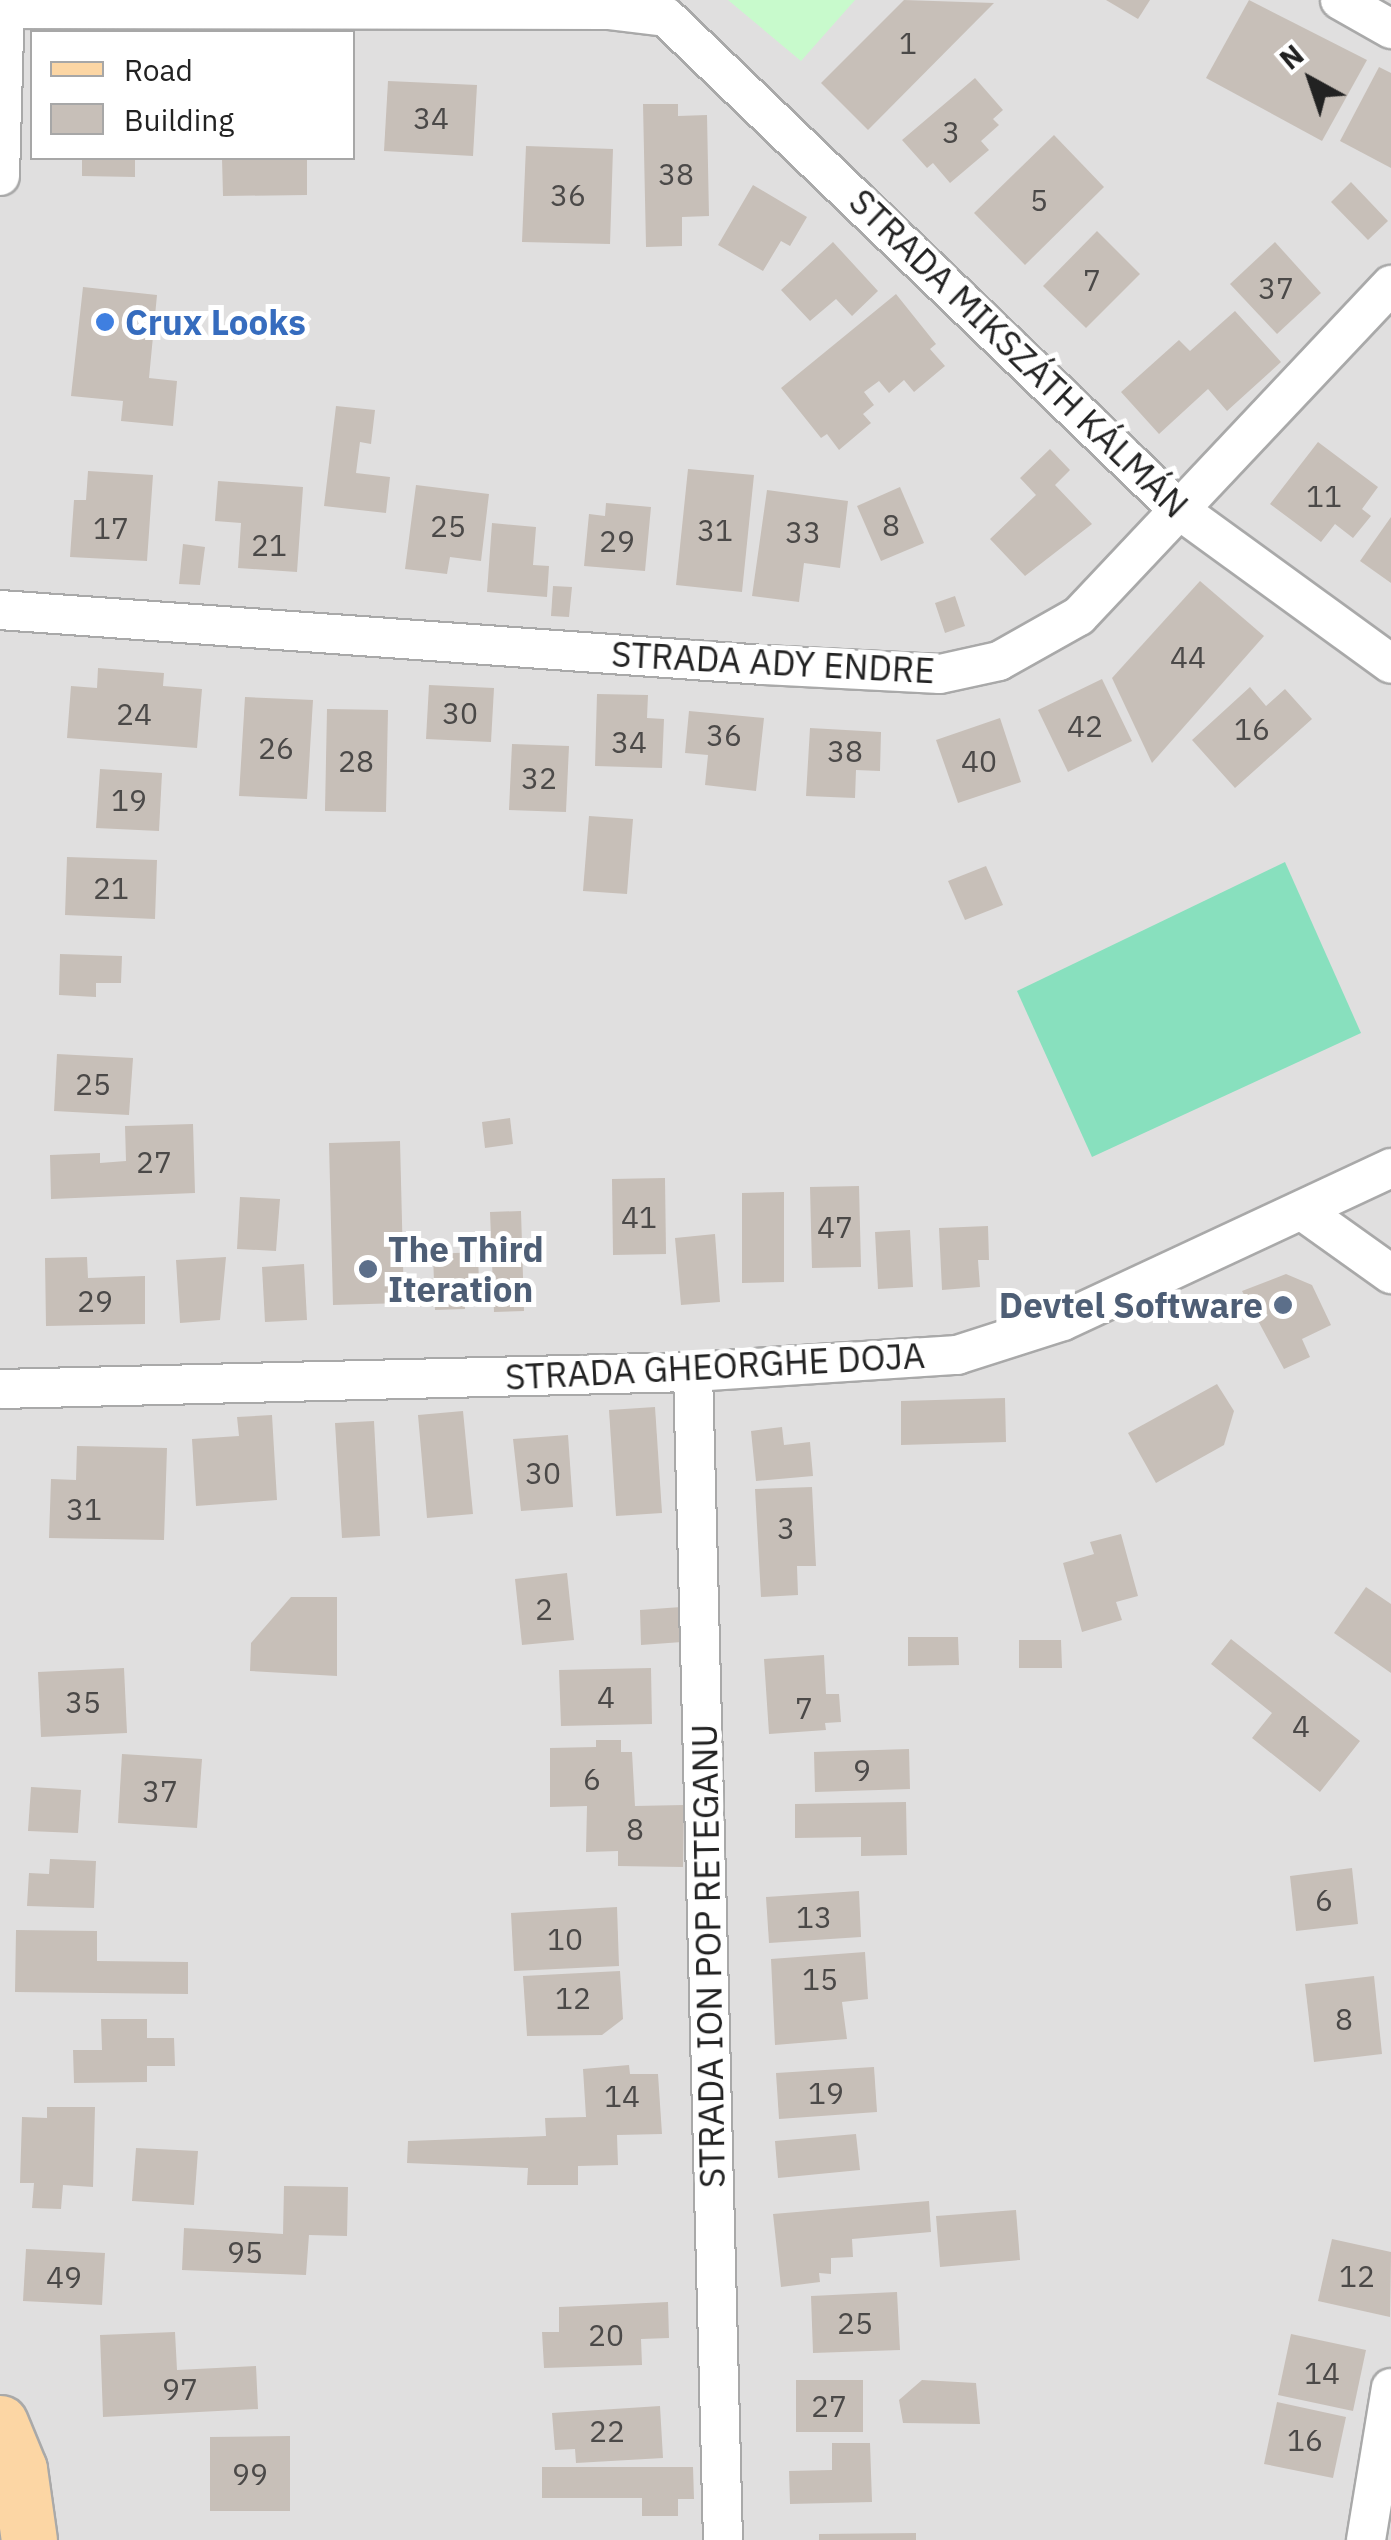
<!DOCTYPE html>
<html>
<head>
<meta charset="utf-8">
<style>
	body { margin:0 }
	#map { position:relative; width:1391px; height:2540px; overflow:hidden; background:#f2efe9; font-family:"IBM Plex Sans",sans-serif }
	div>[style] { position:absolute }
	.residential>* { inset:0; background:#e0dfdf }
	.park>* { inset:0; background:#c8facc }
	.pitch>* { inset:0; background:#88e0be }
	.building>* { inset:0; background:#c7bfb8 }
	.roads { filter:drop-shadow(2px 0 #a9a9a9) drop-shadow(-2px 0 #a9a9a9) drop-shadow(0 2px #a9a9a9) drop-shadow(0 -2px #a9a9a9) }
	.street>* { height:38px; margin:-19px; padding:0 19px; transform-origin:19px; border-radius:19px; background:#fff }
	.primary>* { height:55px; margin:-27.5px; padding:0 27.5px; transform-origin:27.5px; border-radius:27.5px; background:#fcd6a4 }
	.dots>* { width:28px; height:28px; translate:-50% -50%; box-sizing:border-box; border:5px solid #fff; border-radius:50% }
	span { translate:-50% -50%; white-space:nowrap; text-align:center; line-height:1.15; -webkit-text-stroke:10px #fff; paint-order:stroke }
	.number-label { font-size:30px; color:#4b4948 }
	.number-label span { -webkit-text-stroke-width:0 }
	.shop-label { font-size:35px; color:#366cbe; font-weight:700 }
	.left { translate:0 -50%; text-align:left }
	.street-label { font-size:35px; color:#222 }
	.service-label { font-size:35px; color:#4e5e75; font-weight:700 }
	.right { translate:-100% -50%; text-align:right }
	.legend { position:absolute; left:30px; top:30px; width:325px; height:130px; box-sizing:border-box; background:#fff; border:2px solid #a7a7a7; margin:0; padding:12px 18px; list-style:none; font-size:30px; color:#222 }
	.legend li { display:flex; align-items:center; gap:20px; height:50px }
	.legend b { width:50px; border:2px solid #a7a7a7 }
	.north { position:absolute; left:1261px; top:30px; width:100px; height:100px; -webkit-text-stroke:8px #fff; paint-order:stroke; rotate:320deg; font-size:28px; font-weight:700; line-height:40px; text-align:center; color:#222 }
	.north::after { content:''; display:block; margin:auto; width:35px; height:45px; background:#222; clip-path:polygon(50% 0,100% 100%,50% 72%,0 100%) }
</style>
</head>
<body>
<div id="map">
	<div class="residential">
		<i style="clip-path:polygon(evenodd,0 0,1391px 0,1391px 2540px,0 2540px,0 0,32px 32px,352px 32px,352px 158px,32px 158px,32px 32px)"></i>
	</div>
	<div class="park">
		<i style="clip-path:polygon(728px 0,855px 0,801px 61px)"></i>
	</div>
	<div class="pitch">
		<i style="clip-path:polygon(1285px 862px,1361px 1033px,1092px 1157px,1017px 991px)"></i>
	</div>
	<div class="building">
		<i style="clip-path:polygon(904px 0,994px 3px,868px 130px,821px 83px)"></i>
		<i style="clip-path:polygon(1106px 0,1150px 0,1138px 19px)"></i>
		<i style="clip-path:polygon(1249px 0,1367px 60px,1322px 141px,1206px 78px)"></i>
		<i style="clip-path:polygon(1379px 67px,1391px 73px,1391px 168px,1340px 141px)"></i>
		<i style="clip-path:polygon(975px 78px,1003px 110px,993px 119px,999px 125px,981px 141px,989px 150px,950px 183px,933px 163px,927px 168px,902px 140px)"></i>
		<i style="clip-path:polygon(388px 81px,477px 85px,473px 156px,384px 151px)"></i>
		<i style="clip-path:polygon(643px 104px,678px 104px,678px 116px,707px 115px,709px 216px,682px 217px,682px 246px,646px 247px)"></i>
		<i style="clip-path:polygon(1054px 135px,1104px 187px,1025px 265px,974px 213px)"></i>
		<i style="clip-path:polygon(526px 146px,613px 149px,610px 244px,522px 242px)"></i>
		<i style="clip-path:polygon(82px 158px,135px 158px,135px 177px,82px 176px)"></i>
		<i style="clip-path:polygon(222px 158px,307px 158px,307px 195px,223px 196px)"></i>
		<i style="clip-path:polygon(1351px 182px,1388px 221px,1368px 240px,1331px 202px)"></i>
		<i style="clip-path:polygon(753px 185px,807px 217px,790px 246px,781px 241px,763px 271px,718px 245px)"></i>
		<i style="clip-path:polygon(1097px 231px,1140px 274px,1086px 328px,1043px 286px)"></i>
		<i style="clip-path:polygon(833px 242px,878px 291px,852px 316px,836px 299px,810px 321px,781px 290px)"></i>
		<i style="clip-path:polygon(1275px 242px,1321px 293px,1277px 334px,1230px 284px)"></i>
		<i style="clip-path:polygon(83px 287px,157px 295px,149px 378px,177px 381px,173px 426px,121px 421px,123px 401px,71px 396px)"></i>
		<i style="clip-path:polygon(896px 294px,936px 344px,930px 349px,945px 366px,914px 392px,904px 380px,889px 393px,879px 381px,864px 392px,874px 405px,863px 414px,871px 423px,839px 450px,827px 434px,821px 438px,781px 388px)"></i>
		<i style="clip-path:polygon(1235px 311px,1281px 362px,1227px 411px,1208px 389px,1159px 434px,1121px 392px,1179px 340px,1190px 351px)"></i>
		<i style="clip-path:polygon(336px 406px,375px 410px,371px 444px,360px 442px,356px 473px,390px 477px,386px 513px,324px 506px)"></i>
		<i style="clip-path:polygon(1318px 442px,1378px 487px,1362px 509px,1371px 516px,1353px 538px,1335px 524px,1321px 542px,1270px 504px)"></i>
		<i style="clip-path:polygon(1050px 449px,1070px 470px,1055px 485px,1092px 524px,1025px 576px,990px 539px,1036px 495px,1020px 478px)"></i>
		<i style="clip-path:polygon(688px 469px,754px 475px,742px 592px,676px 585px)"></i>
		<i style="clip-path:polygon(88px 471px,153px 475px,147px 561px,70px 557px,74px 500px,86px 500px)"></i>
		<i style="clip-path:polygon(218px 481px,303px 487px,297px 572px,238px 568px,241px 523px,215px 521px)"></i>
		<i style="clip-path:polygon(416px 485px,489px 494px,481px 561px,450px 557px,447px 574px,405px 569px)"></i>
		<i style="clip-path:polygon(900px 487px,924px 543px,881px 561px,857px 506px)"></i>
		<i style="clip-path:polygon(767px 490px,848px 501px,840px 568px,804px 563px,799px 602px,752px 596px)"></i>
		<i style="clip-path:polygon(606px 503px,651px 507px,645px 571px,584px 566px,589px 514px,605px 516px)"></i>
		<i style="clip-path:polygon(1391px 517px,1391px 583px,1360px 561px)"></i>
		<i style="clip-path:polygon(492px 523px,536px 527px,533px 565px,549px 566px,547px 597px,487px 592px)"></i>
		<i style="clip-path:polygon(183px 544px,205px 547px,200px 585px,179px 584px)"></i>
		<i style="clip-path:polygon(1200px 581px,1264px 636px,1152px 763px,1112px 678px)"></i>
		<i style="clip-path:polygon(553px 586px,572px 587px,569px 617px,551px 616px)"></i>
		<i style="clip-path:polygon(955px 596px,965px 626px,945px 633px,935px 603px)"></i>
		<i style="clip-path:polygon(98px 668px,164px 673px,163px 686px,202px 689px,197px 748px,67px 738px,71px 686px,97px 688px)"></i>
		<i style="clip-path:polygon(1102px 679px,1132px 741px,1068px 772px,1038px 710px)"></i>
		<i style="clip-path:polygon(429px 685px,494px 688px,491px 742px,426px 739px)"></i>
		<i style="clip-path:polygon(1250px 687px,1266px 706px,1285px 689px,1312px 719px,1235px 788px,1192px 740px)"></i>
		<i style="clip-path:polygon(597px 694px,648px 695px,647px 718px,664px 719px,662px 768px,595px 766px)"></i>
		<i style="clip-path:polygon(245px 697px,313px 700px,307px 799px,239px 796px)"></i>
		<i style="clip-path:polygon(327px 709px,388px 710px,386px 812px,325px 811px)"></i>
		<i style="clip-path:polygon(689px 711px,764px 718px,756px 791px,705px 785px,708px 755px,685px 753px)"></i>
		<i style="clip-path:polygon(1000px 718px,1021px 782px,958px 803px,936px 740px)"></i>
		<i style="clip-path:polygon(810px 728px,881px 732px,880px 771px,856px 770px,855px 798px,806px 796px)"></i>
		<i style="clip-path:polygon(512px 744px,569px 746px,566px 812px,509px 810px)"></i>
		<i style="clip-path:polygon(100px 769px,162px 773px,159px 831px,96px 828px)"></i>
		<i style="clip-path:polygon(589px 816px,633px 819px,627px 894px,583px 891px)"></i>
		<i style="clip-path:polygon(67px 857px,157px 860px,155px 919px,65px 915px)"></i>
		<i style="clip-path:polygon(986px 866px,1003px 905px,965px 920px,948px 881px)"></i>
		<i style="clip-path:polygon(60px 954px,122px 956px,121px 983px,96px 983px,96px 997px,59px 995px)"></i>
		<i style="clip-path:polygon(57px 1054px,133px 1058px,129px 1115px,54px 1111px)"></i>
		<i style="clip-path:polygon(510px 1118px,513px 1144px,485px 1148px,482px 1122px)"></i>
		<i style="clip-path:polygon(193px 1124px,195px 1193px,51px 1199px,50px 1155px,100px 1153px,100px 1163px,126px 1161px,125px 1126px)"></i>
		<i style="clip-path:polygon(400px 1141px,404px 1303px,333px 1305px,329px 1143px)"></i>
		<i style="clip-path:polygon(665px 1178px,666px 1254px,613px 1255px,612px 1179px)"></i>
		<i style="clip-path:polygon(859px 1186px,861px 1267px,812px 1268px,810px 1187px)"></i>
		<i style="clip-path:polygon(784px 1192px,784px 1282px,742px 1283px,742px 1193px)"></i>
		<i style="clip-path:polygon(240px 1197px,280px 1199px,276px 1251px,237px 1249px)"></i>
		<i style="clip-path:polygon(521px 1211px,524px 1311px,494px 1312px,490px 1212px)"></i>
		<i style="clip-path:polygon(988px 1226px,989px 1260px,978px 1260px,980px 1287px,942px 1290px,939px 1228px)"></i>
		<i style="clip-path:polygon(910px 1230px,913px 1287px,878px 1289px,875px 1232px)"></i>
		<i style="clip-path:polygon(715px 1234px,720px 1302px,681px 1305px,675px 1238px)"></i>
		<i style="clip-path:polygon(478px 1252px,479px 1285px,464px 1286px,465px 1309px,435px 1310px,433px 1254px)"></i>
		<i style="clip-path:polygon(87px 1257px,88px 1278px,145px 1276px,145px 1324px,46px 1326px,45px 1258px)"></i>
		<i style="clip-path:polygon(226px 1257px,220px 1320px,180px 1323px,176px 1260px)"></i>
		<i style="clip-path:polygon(304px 1264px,307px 1320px,265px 1322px,262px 1267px)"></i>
		<i style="clip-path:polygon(1286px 1274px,1312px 1285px,1331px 1325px,1302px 1339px,1310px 1357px,1284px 1369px,1242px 1291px)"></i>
		<i style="clip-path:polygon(1217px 1384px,1234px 1411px,1224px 1445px,1156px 1483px,1128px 1433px)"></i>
		<i style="clip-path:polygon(1005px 1398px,1006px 1442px,901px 1445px,901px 1401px)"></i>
		<i style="clip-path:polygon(655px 1407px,662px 1513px,616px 1516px,609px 1410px)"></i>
		<i style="clip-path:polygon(463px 1411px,473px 1514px,427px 1518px,418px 1415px)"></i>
		<i style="clip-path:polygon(272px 1415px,277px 1500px,196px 1506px,192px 1439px,239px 1436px,237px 1417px)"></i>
		<i style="clip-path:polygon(374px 1421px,380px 1536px,342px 1538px,335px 1423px)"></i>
		<i style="clip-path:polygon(782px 1427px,784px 1445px,810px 1442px,813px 1476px,756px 1481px,751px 1431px)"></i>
		<i style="clip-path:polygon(568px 1435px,573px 1507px,521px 1511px,513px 1439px)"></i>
		<i style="clip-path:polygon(77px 1446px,167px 1448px,164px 1540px,49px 1538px,51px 1479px,76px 1480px)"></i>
		<i style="clip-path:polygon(812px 1487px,816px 1566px,797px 1566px,798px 1595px,761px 1597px,755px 1489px)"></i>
		<i style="clip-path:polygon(1121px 1534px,1138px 1596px,1116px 1602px,1122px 1620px,1082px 1632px,1063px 1563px,1094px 1554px,1090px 1542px)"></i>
		<i style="clip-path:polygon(567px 1573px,574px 1640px,522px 1645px,515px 1579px)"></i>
		<i style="clip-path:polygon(1366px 1587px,1391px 1604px,1391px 1673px,1334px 1633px)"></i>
		<i style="clip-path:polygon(291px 1597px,337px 1597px,337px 1676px,250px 1671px,251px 1643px)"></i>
		<i style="clip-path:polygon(681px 1607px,682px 1642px,641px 1645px,640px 1610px)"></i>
		<i style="clip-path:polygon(908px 1637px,958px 1637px,959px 1665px,908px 1666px)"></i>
		<i style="clip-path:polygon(1231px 1639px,1360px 1741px,1320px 1792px,1252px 1738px,1272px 1713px,1211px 1664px)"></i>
		<i style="clip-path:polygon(1019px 1640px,1061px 1640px,1062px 1668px,1019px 1668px)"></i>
		<i style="clip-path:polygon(824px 1655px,826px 1694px,839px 1694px,841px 1722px,825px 1723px,826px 1730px,769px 1734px,764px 1659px)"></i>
		<i style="clip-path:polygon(124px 1668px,127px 1733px,41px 1737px,38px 1672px)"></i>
		<i style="clip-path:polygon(651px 1668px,652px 1724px,561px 1726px,559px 1670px)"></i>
		<i style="clip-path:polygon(596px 1740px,621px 1740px,621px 1752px,632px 1752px,635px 1806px,684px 1805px,683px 1867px,618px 1866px,618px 1851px,586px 1852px,587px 1806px,550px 1807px,550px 1748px,596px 1747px)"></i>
		<i style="clip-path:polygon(909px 1749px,910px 1789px,815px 1792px,814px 1752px)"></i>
		<i style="clip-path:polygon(122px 1754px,202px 1759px,197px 1828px,118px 1823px)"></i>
		<i style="clip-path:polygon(31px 1787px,81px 1790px,78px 1833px,28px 1831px)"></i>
		<i style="clip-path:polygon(906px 1802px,907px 1855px,861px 1856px,861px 1837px,795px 1838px,795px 1804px)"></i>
		<i style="clip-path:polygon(50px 1859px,96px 1861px,94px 1908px,27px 1906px,29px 1873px,49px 1874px)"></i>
		<i style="clip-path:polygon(1352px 1868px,1358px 1924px,1296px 1931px,1290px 1876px)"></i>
		<i style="clip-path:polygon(859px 1891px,861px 1937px,769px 1943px,766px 1897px)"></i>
		<i style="clip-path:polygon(617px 1907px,619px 1966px,514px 1971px,511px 1913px)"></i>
		<i style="clip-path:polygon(16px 1930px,97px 1931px,97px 1961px,188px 1962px,188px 1994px,15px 1992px)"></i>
		<i style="clip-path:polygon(865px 1952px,868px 1999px,842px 2002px,847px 2039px,775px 2045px,771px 1959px)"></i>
		<i style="clip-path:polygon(620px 1971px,623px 2019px,602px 2035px,527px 2036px,523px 1976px)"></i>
		<i style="clip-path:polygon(1374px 1976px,1382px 2054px,1314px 2062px,1305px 1984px)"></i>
		<i style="clip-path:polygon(101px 2019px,147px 2019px,147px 2038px,174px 2038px,175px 2066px,147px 2066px,147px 2082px,74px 2083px,73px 2050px,102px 2050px)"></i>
		<i style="clip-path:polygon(629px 2065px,630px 2074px,658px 2074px,662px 2134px,617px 2135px,618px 2165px,578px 2166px,578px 2185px,527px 2185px,528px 2168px,407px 2163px,408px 2141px,546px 2136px,545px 2118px,586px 2117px,583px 2069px)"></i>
		<i style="clip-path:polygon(874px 2067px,877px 2112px,779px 2119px,776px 2073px)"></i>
		<i style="clip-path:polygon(47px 2107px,95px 2107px,93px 2187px,63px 2185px,61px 2209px,32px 2208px,34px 2183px,20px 2183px,22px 2117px,47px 2118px)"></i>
		<i style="clip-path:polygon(856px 2134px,860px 2170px,778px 2178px,775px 2141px)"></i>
		<i style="clip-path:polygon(136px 2148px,198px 2151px,194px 2205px,132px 2201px)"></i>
		<i style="clip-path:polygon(284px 2186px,348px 2187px,347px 2236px,309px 2235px,306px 2275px,182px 2270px,184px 2228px,283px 2234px)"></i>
		<i style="clip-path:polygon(929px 2201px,931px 2232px,852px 2239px,853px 2257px,831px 2258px,831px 2274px,819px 2273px,820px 2282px,781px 2287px,773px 2214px)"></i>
		<i style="clip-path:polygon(1016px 2210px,1020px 2260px,940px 2267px,936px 2216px)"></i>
		<i style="clip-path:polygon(1332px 2239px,1391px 2252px,1390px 2317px,1318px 2301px)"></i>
		<i style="clip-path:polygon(26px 2249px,105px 2253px,102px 2305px,23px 2301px)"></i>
		<i style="clip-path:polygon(897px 2292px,900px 2350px,813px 2353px,811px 2296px)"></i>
		<i style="clip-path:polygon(668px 2302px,669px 2338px,641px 2339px,642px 2365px,544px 2368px,542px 2332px,559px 2332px,559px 2307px)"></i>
		<i style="clip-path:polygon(175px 2332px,177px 2370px,256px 2366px,258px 2409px,103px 2417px,100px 2335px)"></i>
		<i style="clip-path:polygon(1291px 2334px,1366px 2350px,1353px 2411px,1278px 2395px)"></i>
		<i style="clip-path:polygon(796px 2380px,863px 2380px,863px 2432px,796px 2432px)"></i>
		<i style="clip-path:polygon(922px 2380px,976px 2383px,980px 2424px,903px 2423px,899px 2400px)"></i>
		<i style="clip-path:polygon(1277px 2402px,1346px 2417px,1333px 2478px,1264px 2464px)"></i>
		<i style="clip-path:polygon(660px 2406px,663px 2458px,576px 2463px,575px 2449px,555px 2450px,552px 2413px)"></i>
		<i style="clip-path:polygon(290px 2436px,290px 2511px,210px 2511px,210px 2437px)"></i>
		<i style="clip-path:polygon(832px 2443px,870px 2443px,872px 2502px,790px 2504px,789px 2471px,832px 2470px)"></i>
		<i style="clip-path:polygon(542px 2467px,693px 2467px,694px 2499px,678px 2499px,678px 2516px,642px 2516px,642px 2498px,542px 2498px)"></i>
		<i style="clip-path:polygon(916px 2533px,916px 2540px,819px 2540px,819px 2534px)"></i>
	</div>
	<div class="roads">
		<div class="street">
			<i style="left:1340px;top:0;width:59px;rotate:29.6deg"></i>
			<i style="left:0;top:9px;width:608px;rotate:0.09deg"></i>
			<i style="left:608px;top:10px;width:58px;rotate:6.9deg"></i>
			<i style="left:666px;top:17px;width:710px;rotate:43.86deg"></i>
			<i style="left:1178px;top:509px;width:263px;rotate:36deg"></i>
			<i style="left:0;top:176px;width:176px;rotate:-88.4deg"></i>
			<i style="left:0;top:610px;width:766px;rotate:4.12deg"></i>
			<i style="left:764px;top:665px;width:176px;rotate:2.9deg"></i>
			<i style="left:940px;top:674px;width:60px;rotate:-12.4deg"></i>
			<i style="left:999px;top:661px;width:92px;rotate:-29.4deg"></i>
			<i style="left:1079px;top:616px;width:455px;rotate:-46.7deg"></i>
			<i style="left:1304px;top:1212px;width:107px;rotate:35.5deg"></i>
			<i style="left:693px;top:1372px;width:1168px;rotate:88.53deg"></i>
			<i style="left:0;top:1389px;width:693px;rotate:-1.41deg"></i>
			<i style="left:693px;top:1372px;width:265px;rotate:-3.7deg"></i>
			<i style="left:957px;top:1355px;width:111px;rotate:-17.8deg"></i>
			<i style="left:1063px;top:1321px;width:362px;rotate:-25deg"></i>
			<i style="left:1366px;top:2540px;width:154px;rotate:-80.7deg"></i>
		</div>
		<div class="primary">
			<i style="left:0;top:2423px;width:50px;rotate:67.6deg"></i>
			<i style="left:19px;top:2469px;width:72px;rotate:82deg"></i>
		</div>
	</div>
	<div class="dots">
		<i style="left:105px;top:322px;background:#3f7fe0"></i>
		<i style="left:368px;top:1269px;background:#5c6f8a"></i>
		<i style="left:1283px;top:1305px;background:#5c6f8a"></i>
	</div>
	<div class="number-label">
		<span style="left:908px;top:43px">1</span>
		<span style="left:431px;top:118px">34</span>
		<span style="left:951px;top:132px">3</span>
		<span style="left:676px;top:174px">38</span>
		<span style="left:568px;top:195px">36</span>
		<span style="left:1039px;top:200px">5</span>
		<span style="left:1092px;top:280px">7</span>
		<span style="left:1276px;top:288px">37</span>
		<span style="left:1324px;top:496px">11</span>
		<span style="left:891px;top:525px">8</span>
		<span style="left:448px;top:526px">25</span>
		<span style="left:111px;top:528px">17</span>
		<span style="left:715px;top:530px">31</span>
		<span style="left:803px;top:532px">33</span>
		<span style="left:617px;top:541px">29</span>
		<span style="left:269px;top:545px">21</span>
		<span style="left:1188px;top:657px">44</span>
		<span style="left:460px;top:713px">30</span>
		<span style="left:134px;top:714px">24</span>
		<span style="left:1085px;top:726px">42</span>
		<span style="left:1252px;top:729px">16</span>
		<span style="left:724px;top:735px">36</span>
		<span style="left:629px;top:742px">34</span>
		<span style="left:276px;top:748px">26</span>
		<span style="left:845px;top:751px">38</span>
		<span style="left:356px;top:761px">28</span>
		<span style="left:979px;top:761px">40</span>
		<span style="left:539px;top:778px">32</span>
		<span style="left:129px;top:800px">19</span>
		<span style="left:111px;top:888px">21</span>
		<span style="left:93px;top:1084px">25</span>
		<span style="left:154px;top:1162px">27</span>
		<span style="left:639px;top:1217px">41</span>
		<span style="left:835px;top:1227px">47</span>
		<span style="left:95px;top:1301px">29</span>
		<span style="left:543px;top:1473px">30</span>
		<span style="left:84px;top:1509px">31</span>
		<span style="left:786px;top:1528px">3</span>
		<span style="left:544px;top:1609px">2</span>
		<span style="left:606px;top:1697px">4</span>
		<span style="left:83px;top:1702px">35</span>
		<span style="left:804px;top:1708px">7</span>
		<span style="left:1301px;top:1726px">4</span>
		<span style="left:862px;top:1770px">9</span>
		<span style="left:592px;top:1779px">6</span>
		<span style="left:160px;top:1791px">37</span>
		<span style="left:635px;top:1829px">8</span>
		<span style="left:1324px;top:1900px">6</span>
		<span style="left:814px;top:1917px">13</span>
		<span style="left:565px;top:1939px">10</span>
		<span style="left:820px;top:1979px">15</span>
		<span style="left:573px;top:1998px">12</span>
		<span style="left:1344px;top:2019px">8</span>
		<span style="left:826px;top:2093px">19</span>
		<span style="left:622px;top:2096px">14</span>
		<span style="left:245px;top:2252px">95</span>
		<span style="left:1357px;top:2276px">12</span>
		<span style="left:64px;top:2277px">49</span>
		<span style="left:855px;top:2323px">25</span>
		<span style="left:606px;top:2335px">20</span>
		<span style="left:1322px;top:2373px">14</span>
		<span style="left:180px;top:2389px">97</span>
		<span style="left:829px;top:2406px">27</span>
		<span style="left:607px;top:2431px">22</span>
		<span style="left:1305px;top:2440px">16</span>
		<span style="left:250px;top:2474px">99</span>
	</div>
	<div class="shop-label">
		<span class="left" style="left:125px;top:322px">Crux Looks</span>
	</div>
	<div class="street-label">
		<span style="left:1019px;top:353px;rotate:44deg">STRADA MIKSZÁTH KÁLMÁN</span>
		<span style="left:773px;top:662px;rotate:3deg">STRADA ADY ENDRE</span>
		<span style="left:715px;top:1366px;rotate:-3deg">STRADA GHEORGHE DOJA</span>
		<span style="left:708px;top:1956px;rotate:-91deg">STRADA ION POP RETEGANU</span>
	</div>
	<div class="service-label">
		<span class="left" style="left:388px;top:1269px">The Third<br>Iteration</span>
		<span class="right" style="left:1263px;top:1305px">Devtel Software</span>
	</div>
	<ul class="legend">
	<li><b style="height:12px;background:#fcd6a4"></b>Road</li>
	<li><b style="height:28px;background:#c7bfb8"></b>Building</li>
	</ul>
	<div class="north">N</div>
</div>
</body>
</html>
